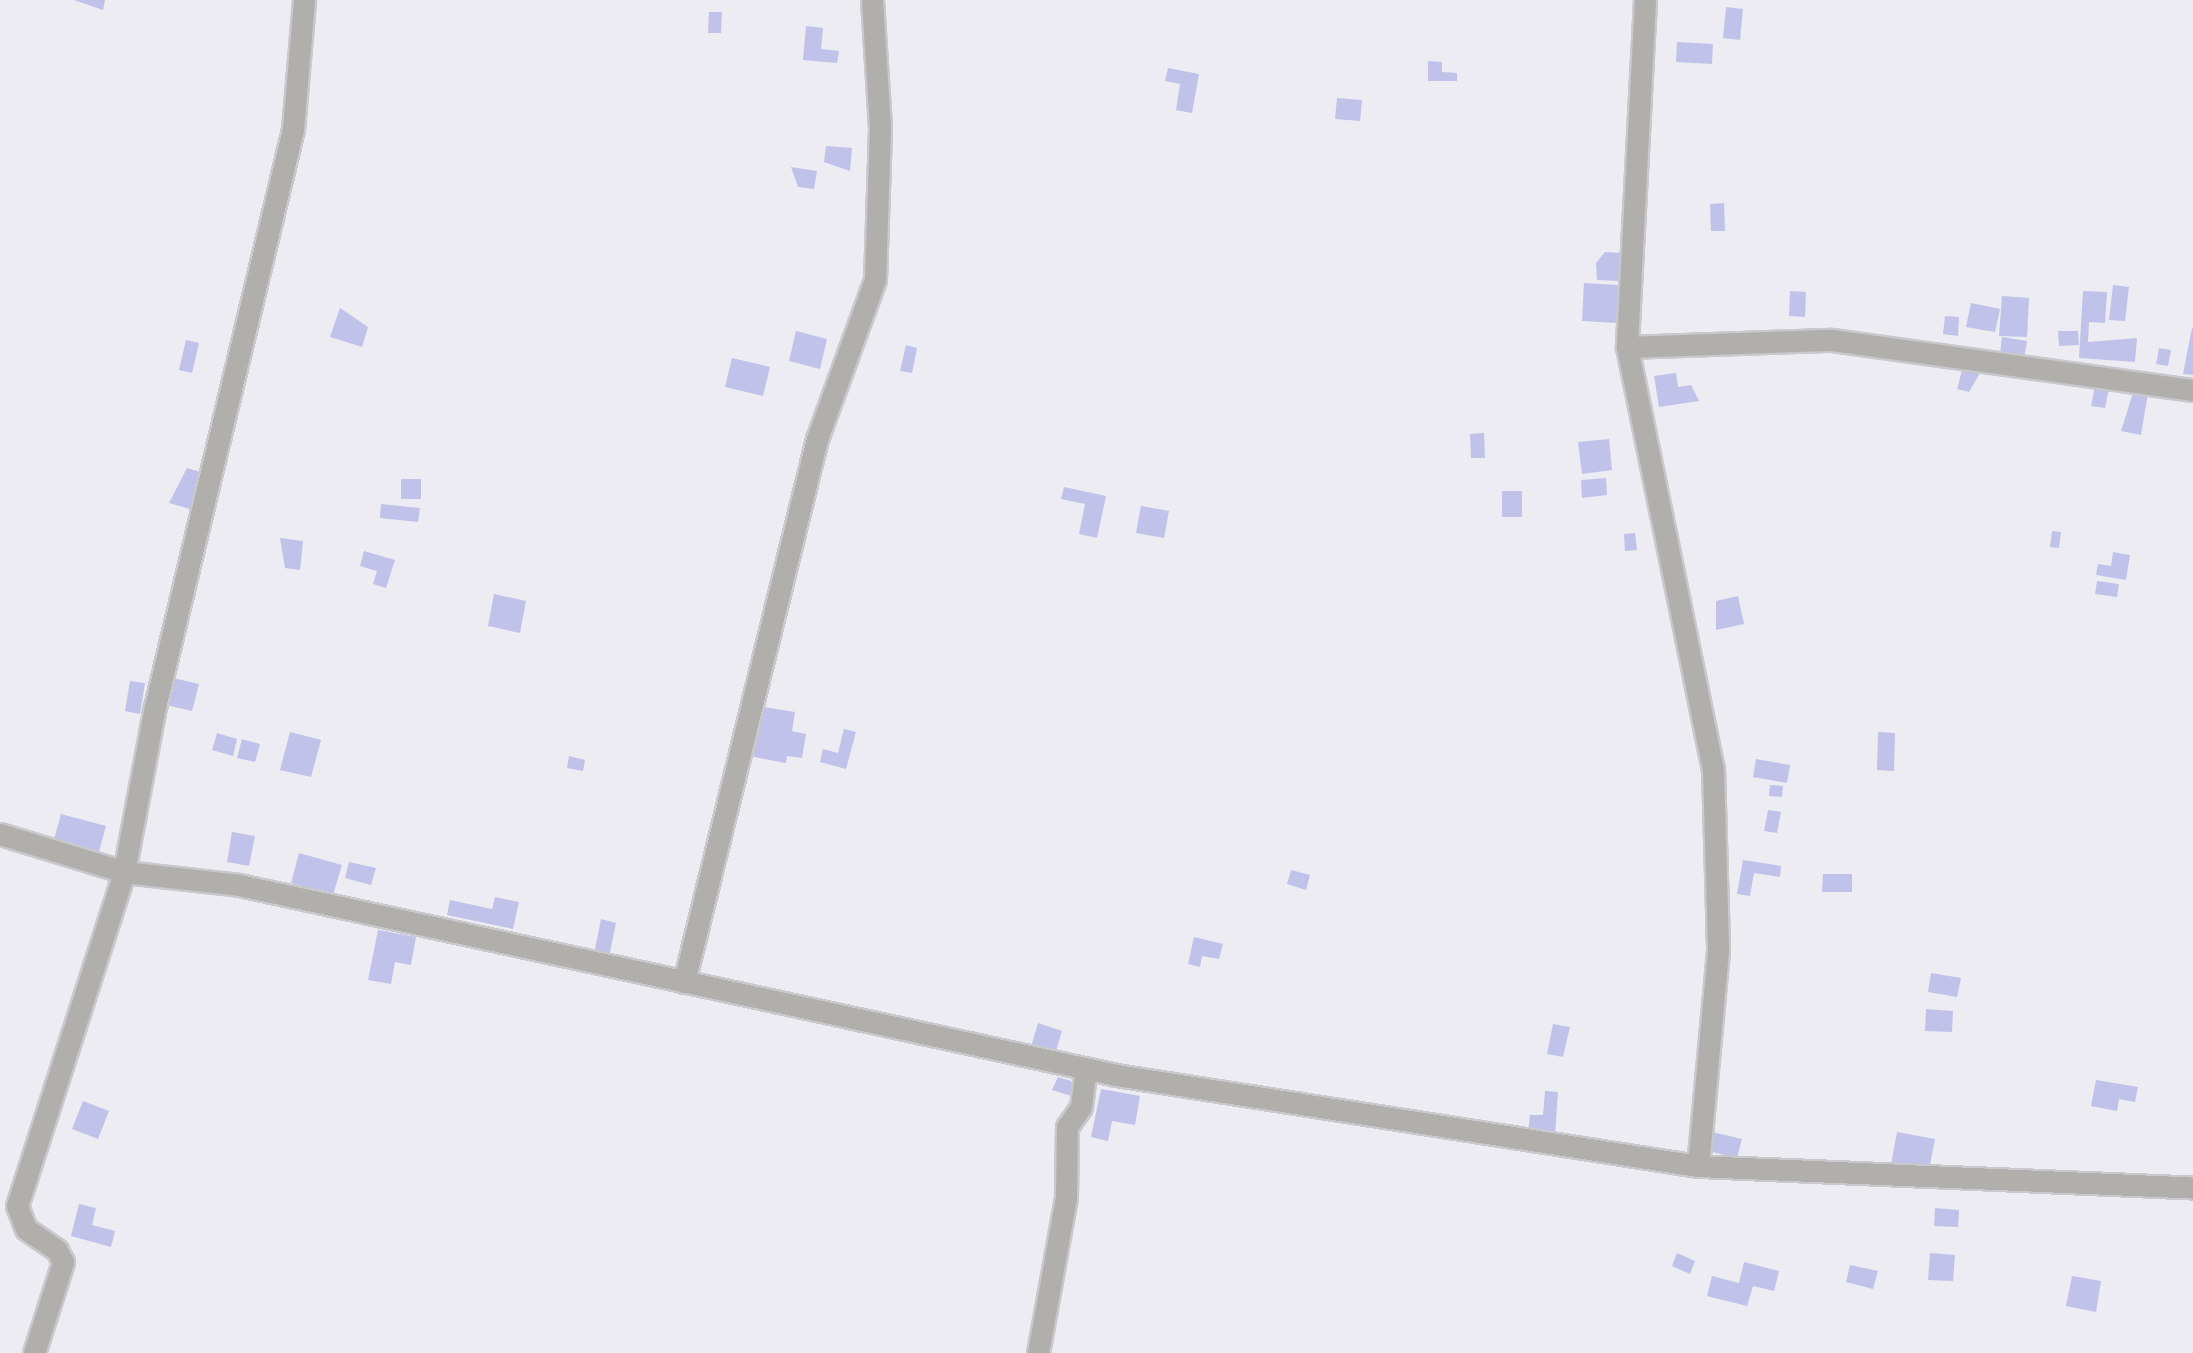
<!DOCTYPE html>
<html>
<head>
<meta charset="utf-8">
<style>
	body { margin:0 }
	#map { position:relative; width:2193px; height:1353px; overflow:hidden; background:#ececf2; font-family:Overpass,sans-serif }
	div>[style] { position:absolute }
	.building>* { inset:0; background:#c0c2e9 }
	.roads { filter:drop-shadow(2px 0 #c8c8cd) drop-shadow(-2px 0 #c8c8cd) drop-shadow(0 2px #c8c8cd) drop-shadow(0 -2px #c8c8cd) }
	.street>* { height:21px; margin:-10.5px; padding:0 10.5px; transform-origin:10.5px; border-radius:10.5px; background:#b0afac }
	span { translate:-50% -50%; white-space:nowrap; text-align:center; line-height:1.15; -webkit-text-stroke:6px #fff; paint-order:stroke }
</style>
</head>
<body>
<div id="map">
	<div class="building">
		<i style="clip-path:polygon(74px 0,105px 0,103px 10px)"></i>
		<i style="clip-path:polygon(1726px 7px,1743px 9px,1740px 40px,1723px 38px)"></i>
		<i style="clip-path:polygon(709px 12px,722px 12px,721px 33px,708px 33px)"></i>
		<i style="clip-path:polygon(806px 26px,823px 28px,821px 49px,839px 51px,837px 63px,803px 60px)"></i>
		<i style="clip-path:polygon(1677px 42px,1713px 44px,1712px 64px,1676px 62px)"></i>
		<i style="clip-path:polygon(1428px 61px,1442px 62px,1442px 72px,1457px 73px,1457px 81px,1428px 81px)"></i>
		<i style="clip-path:polygon(1168px 68px,1199px 74px,1192px 113px,1176px 110px,1180px 84px,1165px 81px)"></i>
		<i style="clip-path:polygon(1337px 98px,1362px 100px,1360px 121px,1335px 119px)"></i>
		<i style="clip-path:polygon(826px 146px,852px 148px,850px 171px,824px 162px)"></i>
		<i style="clip-path:polygon(791px 167px,817px 171px,814px 189px,798px 187px)"></i>
		<i style="clip-path:polygon(1724px 203px,1725px 231px,1711px 231px,1710px 204px)"></i>
		<i style="clip-path:polygon(1605px 252px,1623px 253px,1621px 281px,1597px 280px,1596px 263px)"></i>
		<i style="clip-path:polygon(1584px 283px,1618px 285px,1617px 323px,1582px 321px)"></i>
		<i style="clip-path:polygon(2113px 285px,2129px 287px,2125px 321px,2109px 320px)"></i>
		<i style="clip-path:polygon(1790px 291px,1806px 292px,1805px 317px,1789px 316px)"></i>
		<i style="clip-path:polygon(2083px 291px,2107px 292px,2105px 323px,2089px 322px,2088px 342px,2137px 338px,2135px 362px,2079px 358px)"></i>
		<i style="clip-path:polygon(2002px 296px,2029px 298px,2027px 337px,1999px 336px)"></i>
		<i style="clip-path:polygon(1971px 303px,2000px 309px,1995px 332px,1966px 327px)"></i>
		<i style="clip-path:polygon(340px 308px,368px 327px,362px 347px,330px 337px)"></i>
		<i style="clip-path:polygon(1945px 316px,1959px 317px,1958px 336px,1943px 334px)"></i>
		<i style="clip-path:polygon(2192px 328px,2193px 329px,2193px 375px,2183px 374px)"></i>
		<i style="clip-path:polygon(796px 331px,827px 339px,820px 369px,789px 361px)"></i>
		<i style="clip-path:polygon(2058px 331px,2078px 331px,2079px 345px,2059px 346px)"></i>
		<i style="clip-path:polygon(2002px 337px,2027px 341px,2024px 358px,2000px 354px)"></i>
		<i style="clip-path:polygon(186px 340px,199px 343px,192px 373px,179px 370px)"></i>
		<i style="clip-path:polygon(906px 345px,917px 348px,912px 373px,900px 371px)"></i>
		<i style="clip-path:polygon(2159px 348px,2171px 350px,2168px 366px,2156px 364px)"></i>
		<i style="clip-path:polygon(732px 358px,770px 367px,763px 396px,725px 387px)"></i>
		<i style="clip-path:polygon(1964px 363px,1983px 368px,1969px 392px,1957px 389px)"></i>
		<i style="clip-path:polygon(1676px 373px,1678px 387px,1691px 385px,1699px 401px,1659px 407px,1654px 376px)"></i>
		<i style="clip-path:polygon(2096px 381px,2110px 384px,2105px 408px,2091px 406px)"></i>
		<i style="clip-path:polygon(2134px 390px,2148px 393px,2141px 435px,2121px 431px)"></i>
		<i style="clip-path:polygon(1484px 433px,1485px 458px,1471px 458px,1470px 434px)"></i>
		<i style="clip-path:polygon(1609px 439px,1612px 470px,1582px 474px,1578px 442px)"></i>
		<i style="clip-path:polygon(187px 468px,207px 474px,197px 511px,169px 503px)"></i>
		<i style="clip-path:polygon(1606px 478px,1607px 495px,1582px 498px,1581px 480px)"></i>
		<i style="clip-path:polygon(401px 479px,421px 479px,421px 499px,401px 499px)"></i>
		<i style="clip-path:polygon(1064px 487px,1106px 496px,1097px 538px,1079px 534px,1085px 504px,1061px 499px)"></i>
		<i style="clip-path:polygon(1502px 491px,1522px 491px,1522px 517px,1502px 517px)"></i>
		<i style="clip-path:polygon(381px 504px,420px 508px,418px 522px,380px 518px)"></i>
		<i style="clip-path:polygon(1141px 506px,1169px 511px,1164px 538px,1136px 533px)"></i>
		<i style="clip-path:polygon(2052px 531px,2061px 532px,2059px 548px,2050px 547px)"></i>
		<i style="clip-path:polygon(1635px 533px,1637px 550px,1625px 551px,1624px 534px)"></i>
		<i style="clip-path:polygon(280px 538px,303px 541px,300px 570px,285px 568px)"></i>
		<i style="clip-path:polygon(364px 551px,395px 560px,386px 588px,373px 584px,377px 571px,360px 566px)"></i>
		<i style="clip-path:polygon(2113px 552px,2130px 555px,2126px 580px,2096px 575px,2098px 564px,2111px 566px)"></i>
		<i style="clip-path:polygon(2097px 581px,2119px 584px,2117px 597px,2095px 594px)"></i>
		<i style="clip-path:polygon(494px 594px,526px 601px,520px 633px,488px 626px)"></i>
		<i style="clip-path:polygon(1738px 596px,1744px 624px,1716px 630px,1716px 601px)"></i>
		<i style="clip-path:polygon(173px 678px,199px 684px,192px 711px,166px 705px)"></i>
		<i style="clip-path:polygon(130px 681px,145px 683px,140px 714px,125px 711px)"></i>
		<i style="clip-path:polygon(757px 706px,795px 712px,792px 731px,806px 734px,802px 758px,787px 756px,786px 763px,749px 756px)"></i>
		<i style="clip-path:polygon(844px 729px,856px 732px,846px 769px,820px 762px,823px 749px,838px 753px)"></i>
		<i style="clip-path:polygon(290px 732px,321px 740px,311px 777px,280px 770px)"></i>
		<i style="clip-path:polygon(1878px 732px,1895px 733px,1894px 771px,1877px 770px)"></i>
		<i style="clip-path:polygon(217px 733px,237px 739px,233px 756px,212px 750px)"></i>
		<i style="clip-path:polygon(242px 739px,260px 744px,255px 762px,237px 758px)"></i>
		<i style="clip-path:polygon(569px 756px,585px 760px,583px 771px,567px 768px)"></i>
		<i style="clip-path:polygon(1756px 759px,1790px 765px,1787px 783px,1753px 777px)"></i>
		<i style="clip-path:polygon(1770px 785px,1783px 786px,1782px 797px,1769px 796px)"></i>
		<i style="clip-path:polygon(1768px 810px,1781px 812px,1777px 833px,1764px 831px)"></i>
		<i style="clip-path:polygon(61px 814px,106px 826px,98px 855px,53px 843px)"></i>
		<i style="clip-path:polygon(232px 832px,255px 836px,249px 866px,227px 862px)"></i>
		<i style="clip-path:polygon(299px 853px,342px 865px,333px 895px,291px 883px)"></i>
		<i style="clip-path:polygon(1743px 860px,1781px 866px,1780px 877px,1754px 873px,1750px 896px,1737px 894px)"></i>
		<i style="clip-path:polygon(349px 862px,376px 868px,371px 885px,345px 878px)"></i>
		<i style="clip-path:polygon(1291px 870px,1310px 875px,1306px 890px,1287px 884px)"></i>
		<i style="clip-path:polygon(1823px 874px,1852px 874px,1852px 892px,1822px 892px)"></i>
		<i style="clip-path:polygon(495px 897px,519px 902px,513px 929px,447px 915px,450px 900px,492px 909px)"></i>
		<i style="clip-path:polygon(601px 919px,616px 923px,609px 957px,594px 954px)"></i>
		<i style="clip-path:polygon(378px 930px,416px 937px,411px 965px,395px 962px,391px 984px,368px 980px)"></i>
		<i style="clip-path:polygon(1194px 937px,1223px 944px,1219px 959px,1202px 956px,1200px 967px,1188px 964px)"></i>
		<i style="clip-path:polygon(1931px 973px,1961px 978px,1957px 997px,1928px 992px)"></i>
		<i style="clip-path:polygon(1926px 1009px,1953px 1011px,1952px 1032px,1925px 1031px)"></i>
		<i style="clip-path:polygon(1038px 1023px,1062px 1031px,1054px 1057px,1030px 1050px)"></i>
		<i style="clip-path:polygon(1553px 1024px,1570px 1027px,1563px 1057px,1547px 1054px)"></i>
		<i style="clip-path:polygon(1058px 1077px,1071px 1081px,1075px 1097px,1052px 1090px)"></i>
		<i style="clip-path:polygon(2096px 1080px,2138px 1087px,2135px 1102px,2119px 1099px,2117px 1111px,2091px 1106px)"></i>
		<i style="clip-path:polygon(1101px 1089px,1140px 1096px,1135px 1125px,1112px 1121px,1108px 1141px,1091px 1137px)"></i>
		<i style="clip-path:polygon(1545px 1091px,1558px 1092px,1555px 1135px,1528px 1133px,1530px 1115px,1543px 1115px)"></i>
		<i style="clip-path:polygon(83px 1101px,109px 1111px,98px 1139px,72px 1129px)"></i>
		<i style="clip-path:polygon(1712px 1132px,1742px 1139px,1737px 1158px,1708px 1151px)"></i>
		<i style="clip-path:polygon(1897px 1132px,1935px 1139px,1929px 1170px,1891px 1164px)"></i>
		<i style="clip-path:polygon(79px 1204px,96px 1208px,92px 1225px,115px 1231px,111px 1247px,71px 1236px)"></i>
		<i style="clip-path:polygon(1935px 1208px,1959px 1210px,1958px 1227px,1934px 1226px)"></i>
		<i style="clip-path:polygon(1677px 1253px,1695px 1261px,1690px 1274px,1672px 1266px)"></i>
		<i style="clip-path:polygon(1930px 1253px,1955px 1255px,1953px 1281px,1928px 1280px)"></i>
		<i style="clip-path:polygon(1744px 1262px,1779px 1271px,1774px 1291px,1753px 1286px,1747px 1306px,1707px 1296px,1712px 1276px,1739px 1283px)"></i>
		<i style="clip-path:polygon(1850px 1265px,1878px 1271px,1873px 1289px,1846px 1282px)"></i>
		<i style="clip-path:polygon(2072px 1276px,2101px 1281px,2096px 1312px,2066px 1306px)"></i>
	</div>
	<div class="roads">
		<div class="street">
			<i style="left:1645px;top:0;width:347px;rotate:93deg"></i>
			<i style="left:1627px;top:347px;width:430px;rotate:78.5deg"></i>
			<i style="left:1713px;top:768px;width:183px;rotate:88.4deg"></i>
			<i style="left:1718px;top:951px;width:216px;rotate:95.3deg"></i>
			<i style="left:1627px;top:347px;width:205px;rotate:-2deg"></i>
			<i style="left:1832px;top:340px;width:364px;rotate:7.9deg"></i>
			<i style="left:0;top:834px;width:130px;rotate:17deg"></i>
			<i style="left:124px;top:872px;width:116px;rotate:6.4deg"></i>
			<i style="left:239px;top:885px;width:897px;rotate:12.22deg"></i>
			<i style="left:1116px;top:1075px;width:589px;rotate:8.89deg"></i>
			<i style="left:1698px;top:1166px;width:495px;rotate:2.5deg"></i>
			<i style="left:684px;top:982px;width:559px;rotate:-76.24deg"></i>
			<i style="left:817px;top:439px;width:169px;rotate:-70deg"></i>
			<i style="left:875px;top:280px;width:153px;rotate:-88.1deg"></i>
			<i style="left:880px;top:127px;width:127px;rotate:-93.6deg"></i>
			<i style="left:34px;top:1353px;width:96px;rotate:-72.3deg"></i>
			<i style="left:63px;top:1262px;width:13px;rotate:-117deg"></i>
			<i style="left:57px;top:1250px;width:37px;rotate:-146deg"></i>
			<i style="left:26px;top:1229px;width:25px;rotate:-111deg"></i>
			<i style="left:17px;top:1206px;width:351px;rotate:-72.2deg"></i>
			<i style="left:124px;top:872px;width:168px;rotate:-79.4deg"></i>
			<i style="left:155px;top:707px;width:594px;rotate:-76.57deg"></i>
			<i style="left:293px;top:129px;width:129px;rotate:-85.1deg"></i>
			<i style="left:1038px;top:1353px;width:158px;rotate:-79.8deg"></i>
			<i style="left:1066px;top:1197px;width:70px;rotate:-89.2deg"></i>
			<i style="left:1067px;top:1127px;width:24px;rotate:-55deg"></i>
			<i style="left:1081px;top:1107px;width:39px;rotate:-83deg"></i>
		</div>
	</div>
</div>
</body>
</html>
